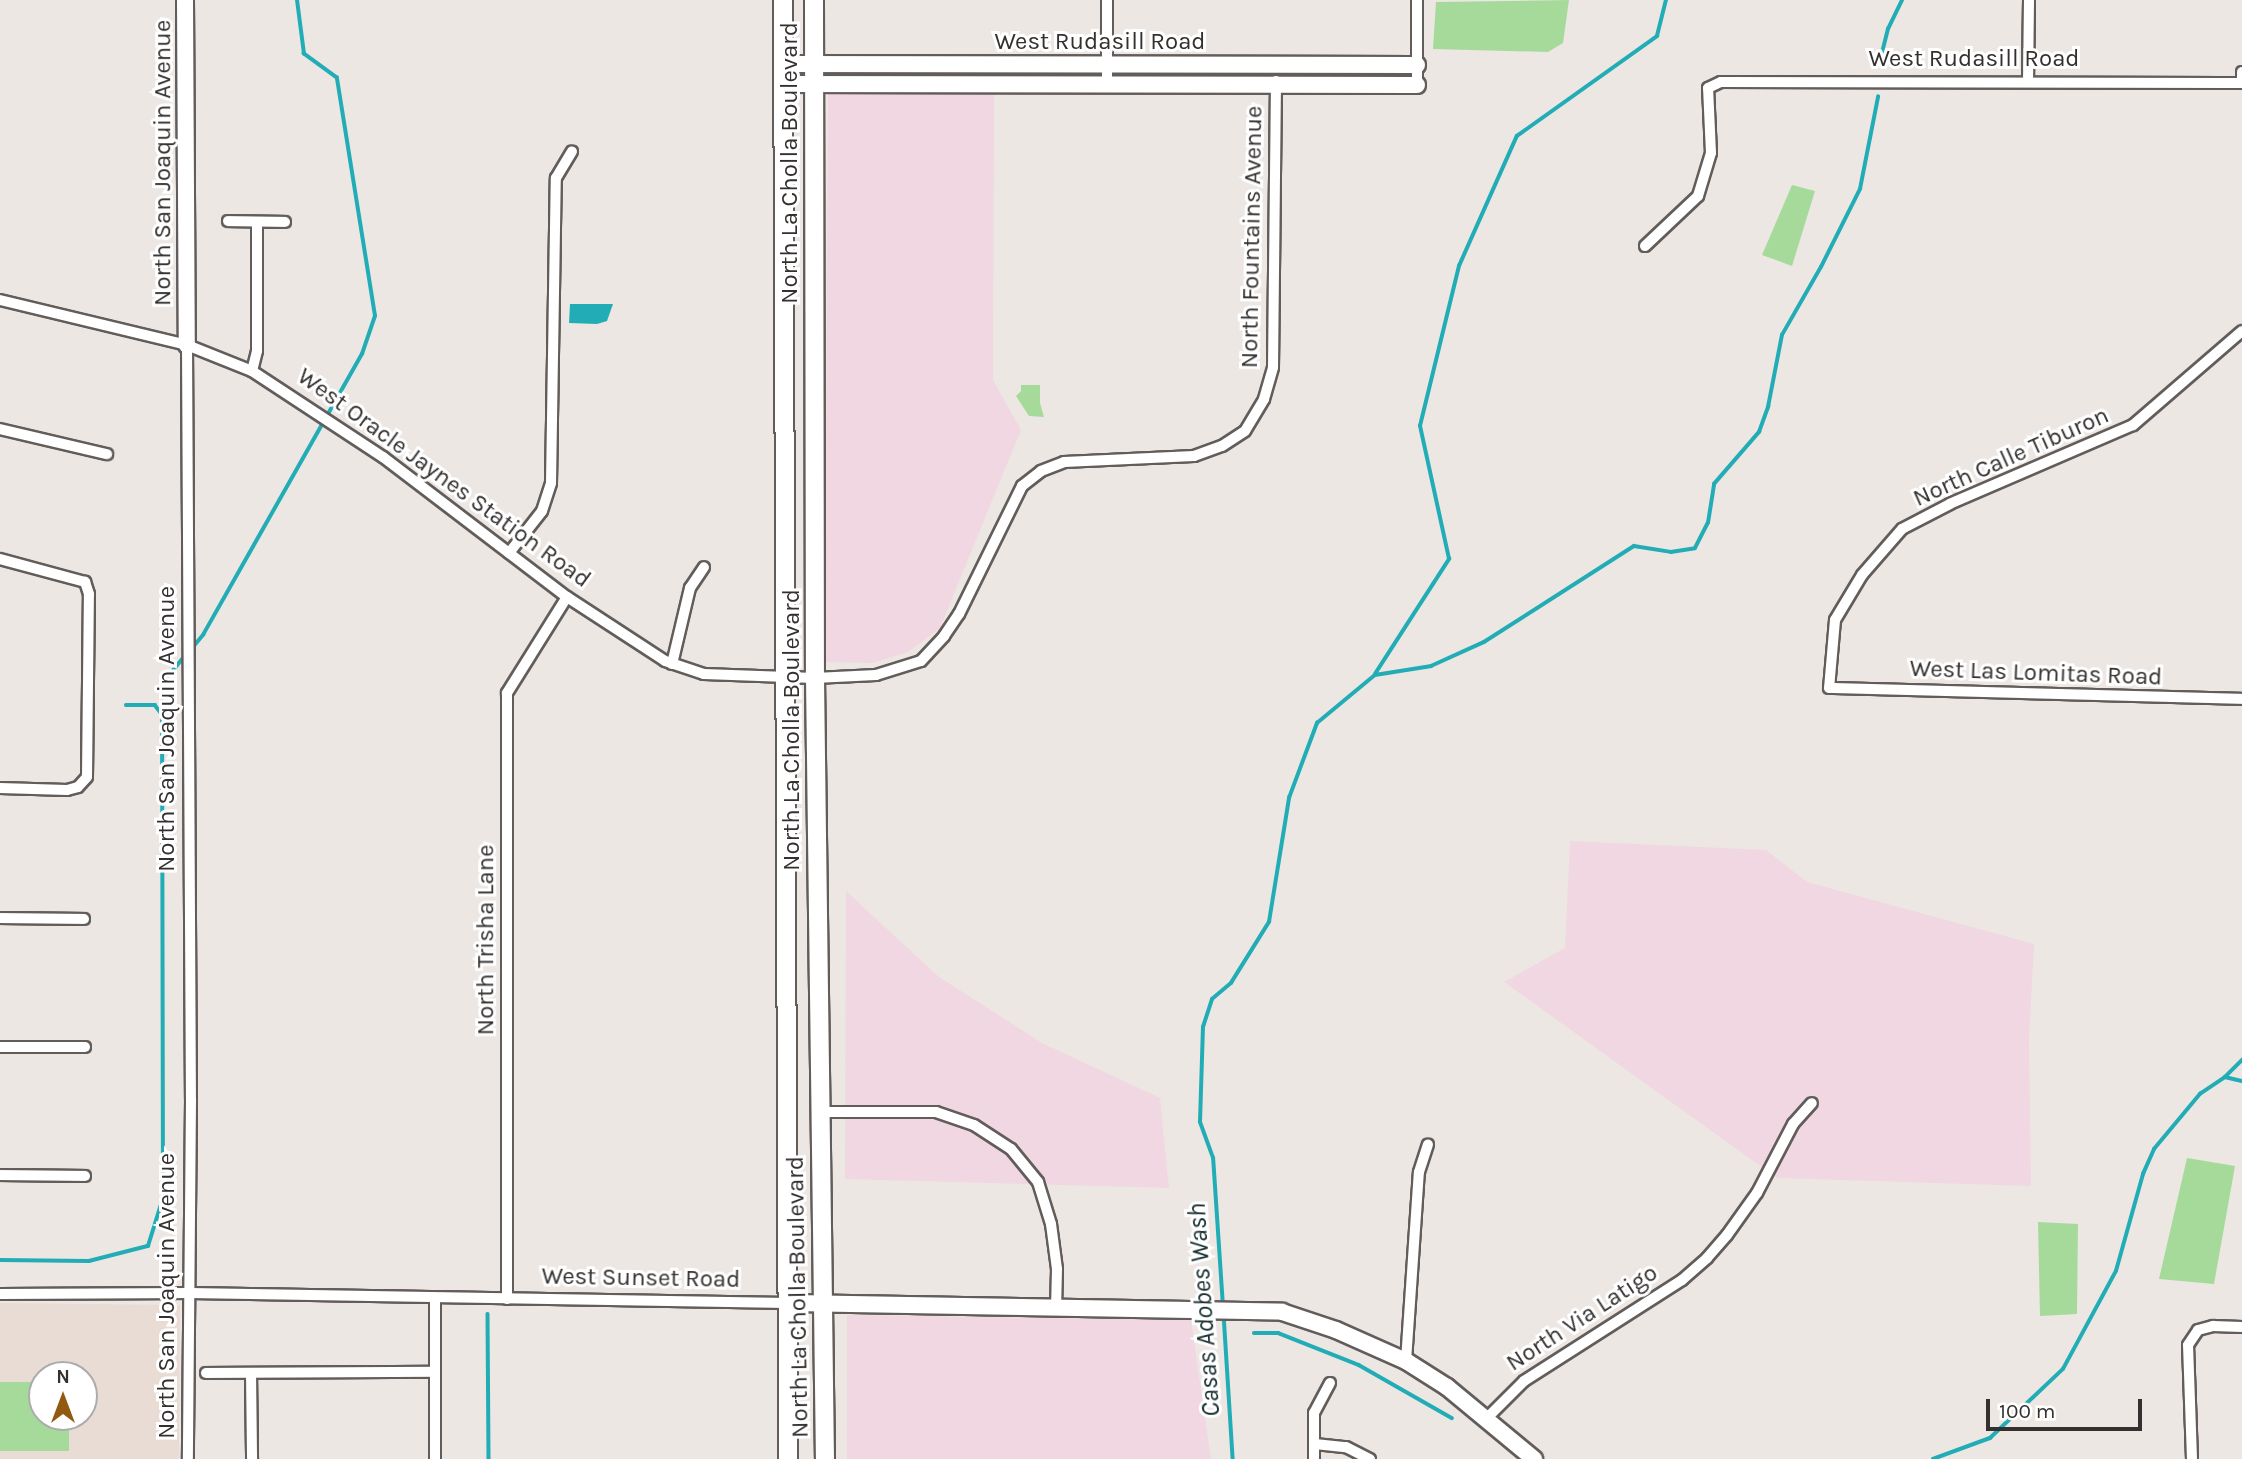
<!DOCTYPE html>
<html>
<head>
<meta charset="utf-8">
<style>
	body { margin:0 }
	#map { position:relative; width:2242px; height:1459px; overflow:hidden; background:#ede7e4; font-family:Karla,sans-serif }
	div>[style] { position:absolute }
	.commercial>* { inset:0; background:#f0d7e1 }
	.built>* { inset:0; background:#e9dcd4 }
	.green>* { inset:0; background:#a5da9b }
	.water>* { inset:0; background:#22adb6 }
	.stream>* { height:3.5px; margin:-1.75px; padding:0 1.75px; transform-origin:1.75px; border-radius:1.75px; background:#22adb6 }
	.roads { filter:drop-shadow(2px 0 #625d5a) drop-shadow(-2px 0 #625d5a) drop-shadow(0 2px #625d5a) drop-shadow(0 -2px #625d5a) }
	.street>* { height:10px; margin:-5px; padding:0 5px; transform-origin:5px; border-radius:5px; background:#fff }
	.secondary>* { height:16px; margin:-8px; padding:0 8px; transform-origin:8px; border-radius:8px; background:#fff }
	.primary>* { height:18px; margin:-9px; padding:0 9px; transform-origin:9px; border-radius:9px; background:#fff }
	span { translate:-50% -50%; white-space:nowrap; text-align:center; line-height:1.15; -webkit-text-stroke:6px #fff; paint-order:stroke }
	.street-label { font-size:24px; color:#33302f }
	.water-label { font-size:26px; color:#182e2f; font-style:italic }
	.north { position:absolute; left:28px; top:1361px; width:70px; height:70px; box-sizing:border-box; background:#fff; border:2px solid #adacac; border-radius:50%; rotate:0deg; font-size:19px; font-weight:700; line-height:28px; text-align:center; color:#33302f }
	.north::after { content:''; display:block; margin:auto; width:24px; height:32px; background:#915a10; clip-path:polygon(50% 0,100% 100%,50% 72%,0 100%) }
	.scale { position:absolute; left:1986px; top:1399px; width:156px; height:32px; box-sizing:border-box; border:4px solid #33302f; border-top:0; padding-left:9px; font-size:21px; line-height:24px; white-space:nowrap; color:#33302f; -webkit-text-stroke:5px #fff; paint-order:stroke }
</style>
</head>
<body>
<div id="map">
	<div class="commercial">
		<i style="clip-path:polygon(828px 94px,994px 94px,993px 380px,1021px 430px,940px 628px,908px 652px,873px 663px,825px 662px)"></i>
		<i style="clip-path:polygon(1570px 841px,1766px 850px,1807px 882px,2034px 944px,2029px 1039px,2031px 1186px,1777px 1178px,1504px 982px,1565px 948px)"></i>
		<i style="clip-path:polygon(846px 891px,939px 977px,1042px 1043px,1160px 1098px,1169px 1188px,845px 1179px)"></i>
		<i style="clip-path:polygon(847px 1315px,1191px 1320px,1211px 1459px,847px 1459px)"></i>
	</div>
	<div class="built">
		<i style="clip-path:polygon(evenodd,0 1303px,180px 1305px,179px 1459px,0 1459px,0 1303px,42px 1375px,84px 1375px,84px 1417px,42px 1417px,42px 1375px)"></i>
	</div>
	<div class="green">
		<i style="clip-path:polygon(1569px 0,1563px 43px,1548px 52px,1433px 49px,1436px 2px)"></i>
		<i style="clip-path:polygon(1792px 185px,1815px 191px,1792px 266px,1762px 255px)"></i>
		<i style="clip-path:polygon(1021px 385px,1040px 385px,1040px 403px,1044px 417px,1029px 416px,1016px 396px,1021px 391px)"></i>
		<i style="clip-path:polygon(2187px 1158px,2235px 1166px,2214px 1284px,2159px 1279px)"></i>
		<i style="clip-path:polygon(2038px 1222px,2078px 1224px,2077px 1314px,2040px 1316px)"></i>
		<i style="clip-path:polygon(0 1382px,42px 1382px,42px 1417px,69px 1417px,69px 1451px,0 1451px)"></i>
	</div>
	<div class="water">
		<i style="clip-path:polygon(570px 304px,613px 304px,607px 321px,597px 324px,569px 323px)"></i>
	</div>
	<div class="stream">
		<i style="left:1880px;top:61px;width:33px;rotate:-76deg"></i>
		<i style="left:1888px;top:29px;width:32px;rotate:-64deg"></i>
		<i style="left:193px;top:647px;width:16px;rotate:-50deg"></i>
		<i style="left:203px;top:635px;width:323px;rotate:-60.5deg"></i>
		<i style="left:362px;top:354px;width:40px;rotate:-71.1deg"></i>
		<i style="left:375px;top:316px;width:241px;rotate:-99.1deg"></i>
		<i style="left:337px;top:78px;width:41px;rotate:-144deg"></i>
		<i style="left:304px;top:54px;width:54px;rotate:-97.4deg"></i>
		<i style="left:1375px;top:674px;width:137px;rotate:-57.2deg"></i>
		<i style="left:1449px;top:559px;width:136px;rotate:-102.3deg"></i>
		<i style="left:1420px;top:426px;width:165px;rotate:-76.3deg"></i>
		<i style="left:1459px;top:266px;width:142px;rotate:-66deg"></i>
		<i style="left:1517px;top:136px;width:172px;rotate:-35.5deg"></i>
		<i style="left:1657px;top:36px;width:37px;rotate:-76deg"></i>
		<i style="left:126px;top:705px;width:29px"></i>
		<i style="left:155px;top:705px;width:11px;rotate:52deg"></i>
		<i style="left:2225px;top:1077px;width:17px;rotate:13deg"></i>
		<i style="left:0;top:1260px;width:89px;rotate:0.6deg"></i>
		<i style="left:89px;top:1261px;width:61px;rotate:-14.3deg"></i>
		<i style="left:148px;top:1246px;width:50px;rotate:-72.6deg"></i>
		<i style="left:163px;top:1198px;width:514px;rotate:-90.11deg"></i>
		<i style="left:162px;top:684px;width:36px;rotate:-51deg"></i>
		<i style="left:1223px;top:1307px;width:149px;rotate:-93.8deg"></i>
		<i style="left:1213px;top:1158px;width:38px;rotate:-110deg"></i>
		<i style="left:1200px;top:1122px;width:95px;rotate:-88.2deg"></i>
		<i style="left:1203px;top:1027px;width:29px;rotate:-72deg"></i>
		<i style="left:1212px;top:999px;width:25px;rotate:-40deg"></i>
		<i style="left:1231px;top:983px;width:72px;rotate:-58.1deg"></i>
		<i style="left:1269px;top:922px;width:126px;rotate:-80.8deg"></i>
		<i style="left:1289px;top:798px;width:80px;rotate:-69.5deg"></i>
		<i style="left:1317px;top:723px;width:75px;rotate:-39.6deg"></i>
		<i style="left:1375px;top:675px;width:57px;rotate:-9.1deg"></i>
		<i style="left:1431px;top:666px;width:58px;rotate:-24.4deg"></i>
		<i style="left:1484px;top:642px;width:178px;rotate:-32.6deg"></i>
		<i style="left:1634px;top:546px;width:37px;rotate:9deg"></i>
		<i style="left:1671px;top:552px;width:24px;rotate:-9deg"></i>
		<i style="left:1695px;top:548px;width:28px;rotate:-63deg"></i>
		<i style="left:1708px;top:523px;width:39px;rotate:-81deg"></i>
		<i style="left:1714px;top:484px;width:69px;rotate:-49.1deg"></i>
		<i style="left:1759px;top:432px;width:27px;rotate:-70deg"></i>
		<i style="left:1768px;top:407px;width:73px;rotate:-79deg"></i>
		<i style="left:1782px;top:335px;width:78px;rotate:-60.2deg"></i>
		<i style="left:1821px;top:267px;width:87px;rotate:-63.4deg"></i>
		<i style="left:1860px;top:189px;width:94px;rotate:-78.9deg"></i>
		<i style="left:488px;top:1314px;width:145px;rotate:89.6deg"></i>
		<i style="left:1224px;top:1314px;width:145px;rotate:86.4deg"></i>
		<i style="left:1254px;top:1333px;width:24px"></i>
		<i style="left:1278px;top:1333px;width:87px;rotate:21.6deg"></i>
		<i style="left:1359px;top:1365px;width:107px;rotate:29.7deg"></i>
		<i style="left:1933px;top:1459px;width:61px;rotate:-20.2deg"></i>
		<i style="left:1990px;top:1438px;width:100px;rotate:-43.4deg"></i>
		<i style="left:2063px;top:1369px;width:111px;rotate:-61.6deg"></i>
		<i style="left:2116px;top:1271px;width:101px;rotate:-74.4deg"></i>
		<i style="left:2143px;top:1174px;width:27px;rotate:-66deg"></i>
		<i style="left:2154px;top:1149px;width:72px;rotate:-50.1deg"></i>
		<i style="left:2200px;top:1094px;width:30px;rotate:-34deg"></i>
		<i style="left:2225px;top:1077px;width:24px;rotate:-45deg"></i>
	</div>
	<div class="roads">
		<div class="street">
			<i style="left:1107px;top:0;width:77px;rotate:90deg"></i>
			<i style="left:2028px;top:82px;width:82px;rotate:-89.3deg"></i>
			<i style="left:1417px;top:85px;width:85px;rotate:-90deg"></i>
			<i style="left:228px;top:221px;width:57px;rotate:1deg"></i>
			<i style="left:1645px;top:246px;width:73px;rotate:-43.3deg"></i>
			<i style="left:1698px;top:196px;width:45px;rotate:-73.2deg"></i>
			<i style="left:1711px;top:153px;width:65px;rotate:-92.6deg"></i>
			<i style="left:1708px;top:88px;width:14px;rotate:-25deg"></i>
			<i style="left:1721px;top:82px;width:521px;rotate:0.11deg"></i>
			<i style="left:2242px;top:83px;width:11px;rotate:-90deg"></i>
			<i style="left:0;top:300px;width:192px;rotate:13.5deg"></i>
			<i style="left:187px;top:345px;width:70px;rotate:21.8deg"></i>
			<i style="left:252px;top:371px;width:157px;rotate:33.3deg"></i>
			<i style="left:383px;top:457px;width:231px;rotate:37.3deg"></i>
			<i style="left:567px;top:597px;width:117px;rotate:33.1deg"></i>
			<i style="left:665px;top:661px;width:41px;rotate:18.4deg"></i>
			<i style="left:704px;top:674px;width:111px;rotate:2.1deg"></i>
			<i style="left:815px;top:678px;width:61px;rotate:-2.8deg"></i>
			<i style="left:876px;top:675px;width:47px;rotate:-17.3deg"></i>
			<i style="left:921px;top:661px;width:34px;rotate:-47deg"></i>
			<i style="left:944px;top:636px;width:27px;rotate:-56deg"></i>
			<i style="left:959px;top:614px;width:143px;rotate:-63.8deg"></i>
			<i style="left:1022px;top:486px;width:24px;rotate:-38deg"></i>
			<i style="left:1041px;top:471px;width:25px;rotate:-21deg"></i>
			<i style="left:1064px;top:462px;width:130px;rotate:-2.6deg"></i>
			<i style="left:1194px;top:456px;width:30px;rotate:-20deg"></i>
			<i style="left:1222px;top:446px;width:27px;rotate:-33deg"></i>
			<i style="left:1245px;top:431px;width:37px;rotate:-59deg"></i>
			<i style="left:1264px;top:399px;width:33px;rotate:-74deg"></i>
			<i style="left:1273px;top:367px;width:286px;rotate:-89.4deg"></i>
			<i style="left:2242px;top:331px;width:144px;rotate:139.2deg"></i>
			<i style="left:2133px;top:425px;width:199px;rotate:156.7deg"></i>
			<i style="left:1950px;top:504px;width:54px;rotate:152.5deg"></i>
			<i style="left:1902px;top:529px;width:61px;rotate:131deg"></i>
			<i style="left:1862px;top:575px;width:52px;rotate:121deg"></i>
			<i style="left:1835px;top:620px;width:68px;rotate:95deg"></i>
			<i style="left:1829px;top:688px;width:413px;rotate:1.5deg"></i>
			<i style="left:187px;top:345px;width:755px;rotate:89.7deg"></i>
			<i style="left:191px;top:1100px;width:359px;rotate:90.5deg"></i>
			<i style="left:252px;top:371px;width:21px;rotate:-76deg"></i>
			<i style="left:257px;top:351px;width:129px;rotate:-90deg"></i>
			<i style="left:0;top:429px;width:110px;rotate:13.2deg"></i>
			<i style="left:509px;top:553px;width:53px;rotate:-51.8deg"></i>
			<i style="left:542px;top:511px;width:29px;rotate:-72deg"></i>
			<i style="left:551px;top:483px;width:305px;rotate:-89.1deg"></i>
			<i style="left:556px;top:178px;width:31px;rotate:-59deg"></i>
			<i style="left:0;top:559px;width:88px;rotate:15.1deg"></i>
			<i style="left:672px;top:664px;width:78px;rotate:-76.7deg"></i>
			<i style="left:690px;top:588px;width:25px;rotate:-56deg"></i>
			<i style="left:0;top:788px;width:67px;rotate:1.7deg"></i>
			<i style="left:67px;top:790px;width:11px;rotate:-15deg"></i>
			<i style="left:78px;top:787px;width:13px;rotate:-48deg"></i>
			<i style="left:87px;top:777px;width:183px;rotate:-89.4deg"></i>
			<i style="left:89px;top:594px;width:13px;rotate:-108deg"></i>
			<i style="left:0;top:918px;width:84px;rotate:0.7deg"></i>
			<i style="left:0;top:1047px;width:85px"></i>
			<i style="left:819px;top:1112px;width:117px"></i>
			<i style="left:936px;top:1112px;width:40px;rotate:18.9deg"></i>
			<i style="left:974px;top:1125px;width:44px;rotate:33deg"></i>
			<i style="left:1011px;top:1149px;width:43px;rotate:50.7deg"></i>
			<i style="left:1038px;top:1182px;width:44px;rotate:72.8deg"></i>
			<i style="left:1051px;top:1224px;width:45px;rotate:82.4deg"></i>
			<i style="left:1057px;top:1269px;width:40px;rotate:91.4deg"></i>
			<i style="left:0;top:1175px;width:85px;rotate:0.7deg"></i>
			<i style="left:0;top:1294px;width:190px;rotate:-0.3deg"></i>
			<i style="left:190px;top:1293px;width:598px;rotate:0.96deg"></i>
			<i style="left:435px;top:1298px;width:161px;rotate:90deg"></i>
			<i style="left:507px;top:1299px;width:606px;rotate:-90deg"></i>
			<i style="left:507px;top:693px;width:113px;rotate:-58deg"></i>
			<i style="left:1406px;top:1361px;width:189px;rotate:-86.1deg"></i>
			<i style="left:1419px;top:1172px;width:29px;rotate:-72deg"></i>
			<i style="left:206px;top:1373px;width:229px;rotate:-0.3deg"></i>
			<i style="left:251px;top:1373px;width:86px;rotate:89.3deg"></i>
			<i style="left:1487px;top:1418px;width:52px;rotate:-45deg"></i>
			<i style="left:1524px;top:1381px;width:188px;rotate:-32.6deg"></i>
			<i style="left:1682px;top:1280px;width:33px;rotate:-41deg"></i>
			<i style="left:1707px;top:1258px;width:30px;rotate:-49deg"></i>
			<i style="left:1727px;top:1235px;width:52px;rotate:-54.5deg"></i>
			<i style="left:1757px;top:1193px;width:78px;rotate:-62.4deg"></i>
			<i style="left:1793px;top:1124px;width:28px;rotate:-48deg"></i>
			<i style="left:1315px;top:1444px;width:31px;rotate:6deg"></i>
			<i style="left:1346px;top:1447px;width:27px;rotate:27deg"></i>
			<i style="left:1314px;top:1459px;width:46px;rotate:-90deg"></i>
			<i style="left:1314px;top:1413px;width:34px;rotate:-62deg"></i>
			<i style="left:2192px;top:1459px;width:114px;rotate:-92deg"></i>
			<i style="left:2188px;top:1345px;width:18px;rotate:-56deg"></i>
			<i style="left:2198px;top:1330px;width:16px;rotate:-15deg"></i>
			<i style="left:2213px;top:1326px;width:29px;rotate:2deg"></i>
		</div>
		<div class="secondary">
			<i style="left:185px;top:0;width:345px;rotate:89.7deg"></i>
			<i style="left:783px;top:64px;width:634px;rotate:0.09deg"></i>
			<i style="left:783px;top:84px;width:634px;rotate:0.09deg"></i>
			<i style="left:788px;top:1303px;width:494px;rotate:1deg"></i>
			<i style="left:1282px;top:1312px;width:57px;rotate:18.4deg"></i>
			<i style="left:1336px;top:1330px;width:77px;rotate:23.9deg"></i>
			<i style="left:1406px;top:1361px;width:49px;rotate:32.4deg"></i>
			<i style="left:1447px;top:1387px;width:113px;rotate:39.6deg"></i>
		</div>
		<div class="primary">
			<i style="left:783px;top:0;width:1459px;rotate:89.8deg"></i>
			<i style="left:814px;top:0;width:678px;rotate:89.92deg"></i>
			<i style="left:815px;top:678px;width:781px;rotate:89.27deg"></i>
		</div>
	</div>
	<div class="street-label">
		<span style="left:1100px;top:42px">West Rudasill Road</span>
		<span style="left:1974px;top:59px">West Rudasill Road</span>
		<span style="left:163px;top:163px;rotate:-90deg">North San Joaquin Avenue</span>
		<span style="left:790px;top:163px;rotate:-90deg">North La Cholla Boulevard</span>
		<span style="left:1252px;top:237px;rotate:-89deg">North Fountains Avenue</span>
		<span style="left:2011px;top:457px;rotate:-24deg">North Calle Tiburon</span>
		<span style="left:444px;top:478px;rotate:36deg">West Oracle Jaynes Station Road</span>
		<span style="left:2036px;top:673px;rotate:2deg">West Las Lomitas Road</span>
		<span style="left:167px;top:729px;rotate:-90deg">North San Joaquin Avenue</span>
		<span style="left:792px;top:730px;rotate:-90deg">North La Cholla Boulevard</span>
		<span style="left:486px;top:940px;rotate:-90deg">North Trisha Lane</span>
		<span style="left:641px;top:1278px;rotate:1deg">West Sunset Road</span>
		<span style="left:167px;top:1296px;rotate:-90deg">North San Joaquin Avenue</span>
		<span style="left:798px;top:1297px;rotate:-91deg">North La Cholla Boulevard</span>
		<span style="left:1582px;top:1318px;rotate:-33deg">North Via Latigo</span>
	</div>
	<div class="water-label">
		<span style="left:1204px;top:1310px;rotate:-94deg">Casas Adobes Wash</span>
	</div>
	<div class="north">N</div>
	<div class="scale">100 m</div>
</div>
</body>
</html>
